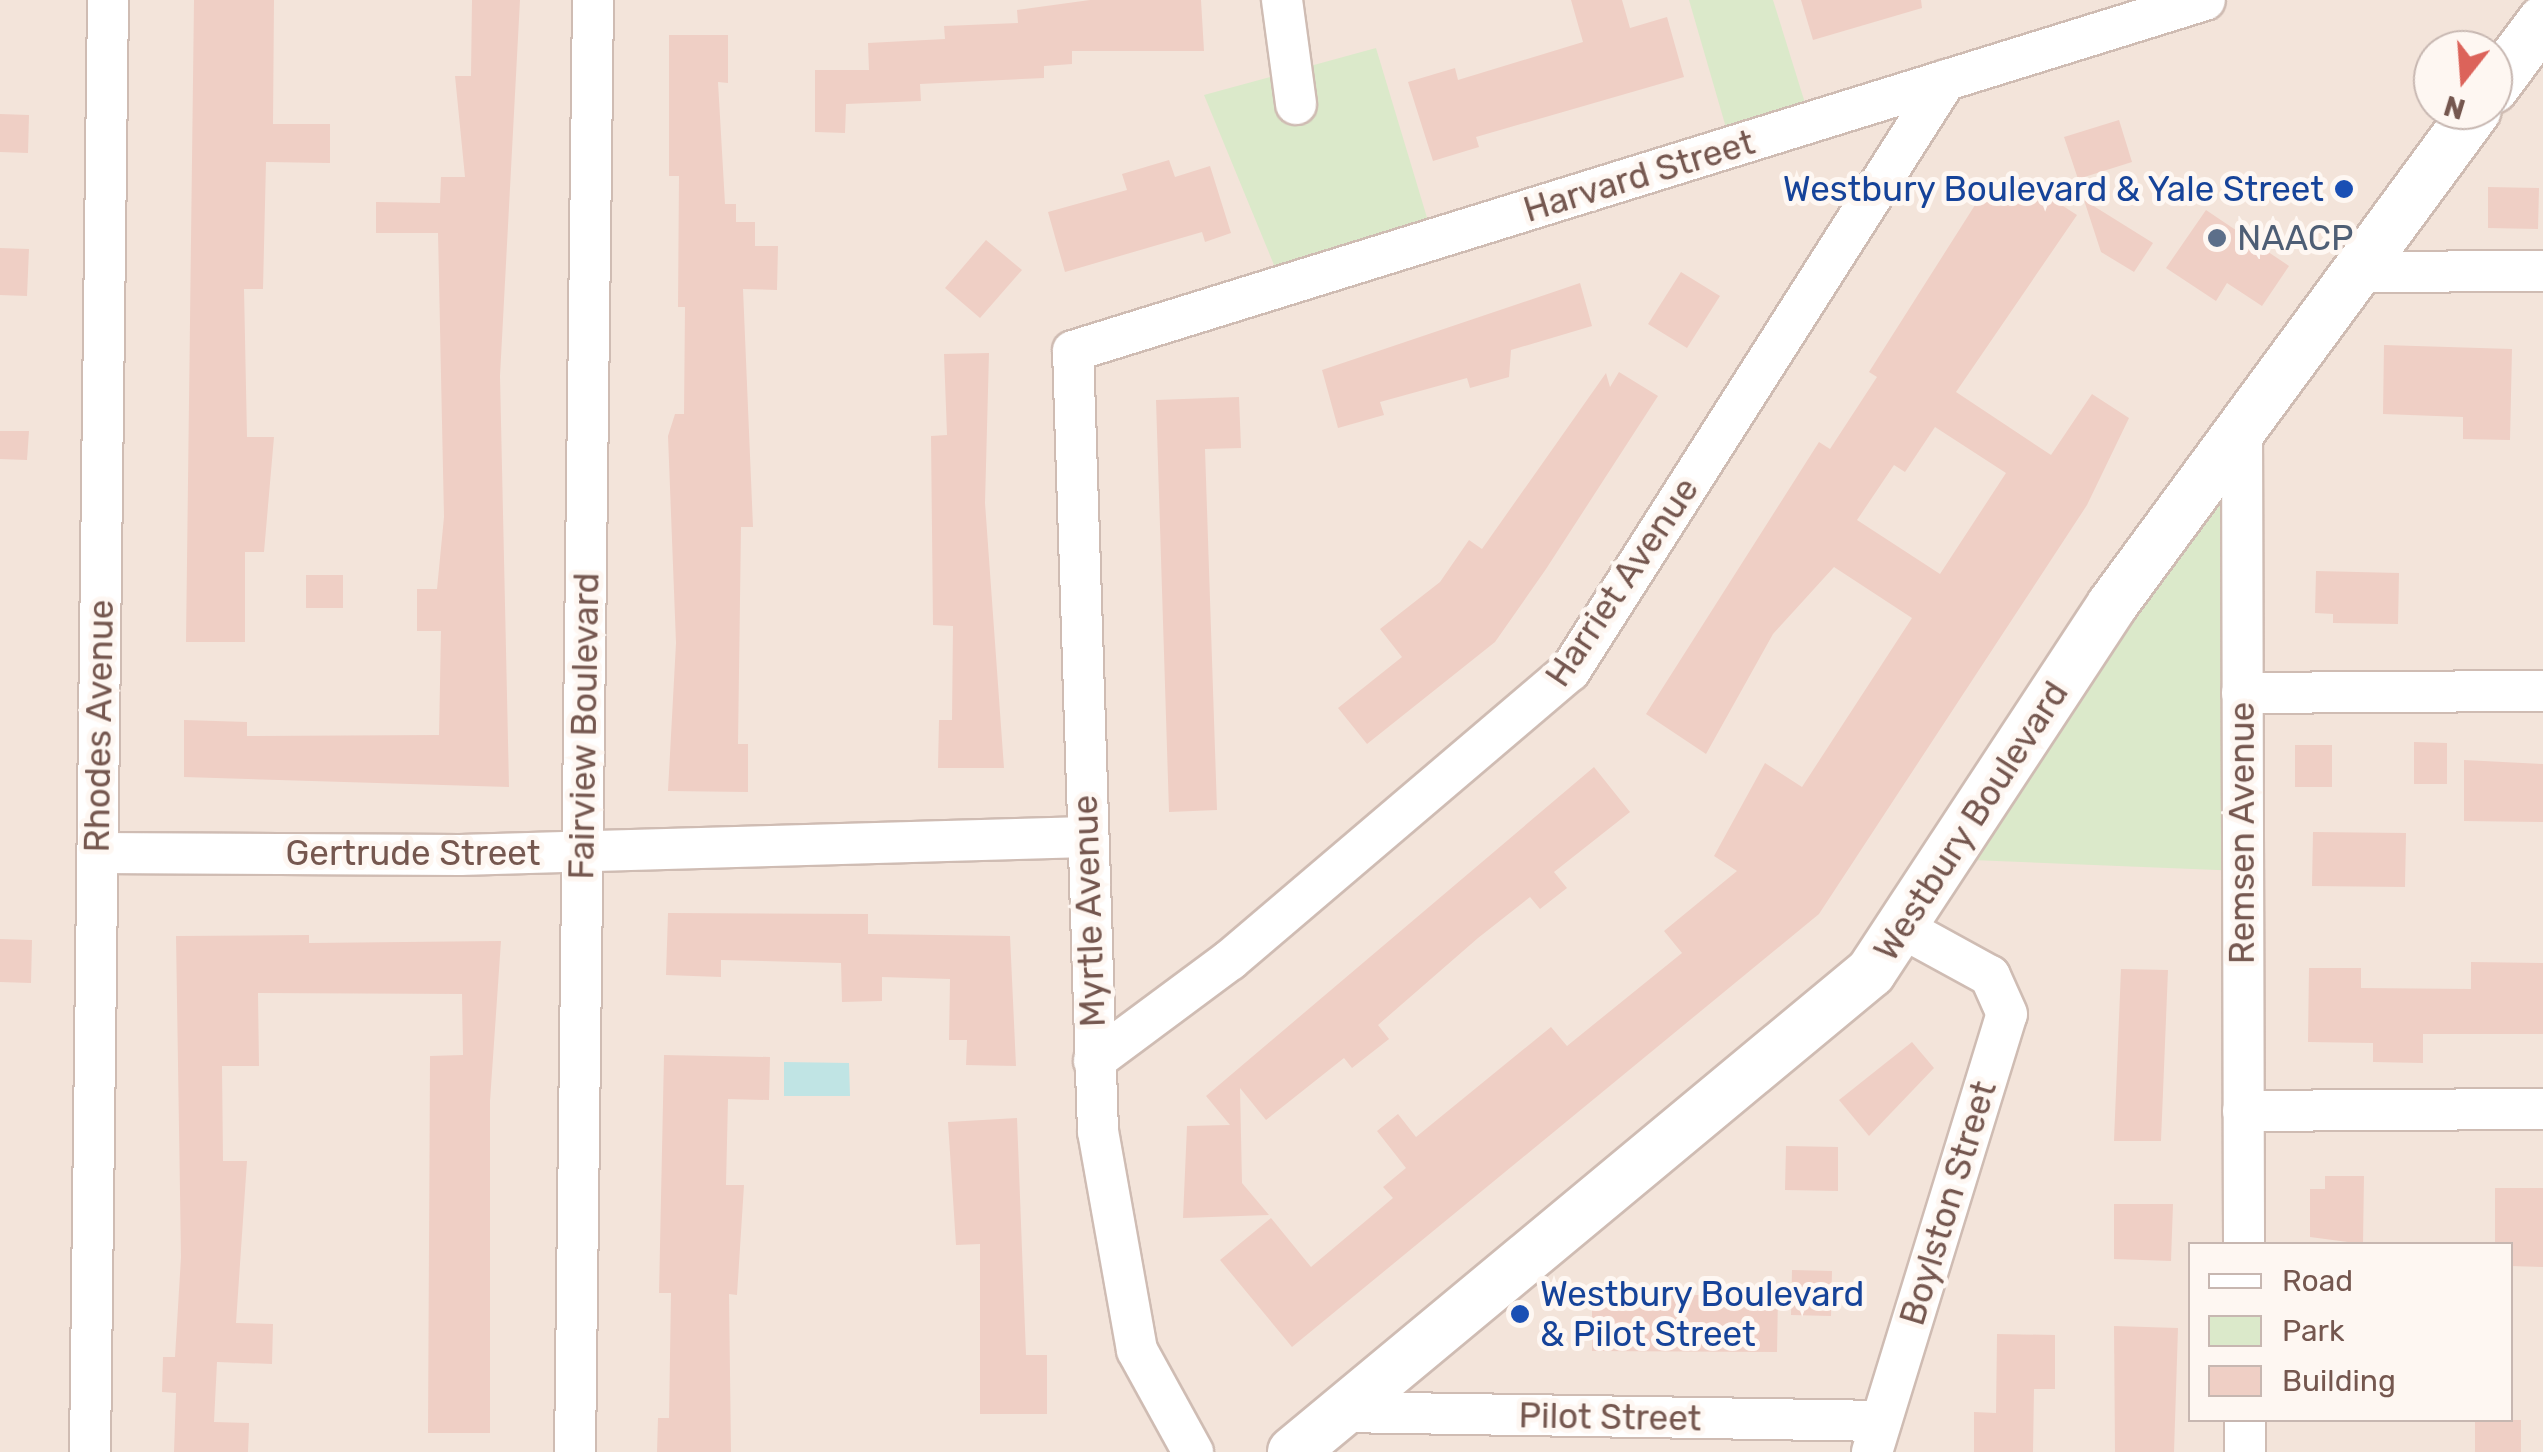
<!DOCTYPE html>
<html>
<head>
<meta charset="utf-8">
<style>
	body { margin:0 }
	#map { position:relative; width:2543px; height:1452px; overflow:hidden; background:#fbf3eb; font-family:Rubik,sans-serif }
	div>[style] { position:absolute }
	.residential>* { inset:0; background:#f3e4da }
	.green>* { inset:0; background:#dbe9ca }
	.water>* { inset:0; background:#c0e4e4 }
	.building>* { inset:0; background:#efcfc5 }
	.roads { filter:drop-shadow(2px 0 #cfbcb3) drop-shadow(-2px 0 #cfbcb3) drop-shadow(0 2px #cfbcb3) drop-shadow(0 -2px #cfbcb3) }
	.minor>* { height:40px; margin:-20px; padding:0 20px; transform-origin:20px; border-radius:20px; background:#fff }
	.tertiary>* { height:50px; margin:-25px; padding:0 25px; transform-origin:25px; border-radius:25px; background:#fff }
	.dots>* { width:28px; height:28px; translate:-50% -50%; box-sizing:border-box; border:5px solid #fef7f2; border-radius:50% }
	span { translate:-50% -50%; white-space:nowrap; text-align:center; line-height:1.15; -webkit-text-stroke:10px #fef7f2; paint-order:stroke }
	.street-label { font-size:35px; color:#75574f }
	.transit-label { font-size:35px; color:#164399 }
	.right { translate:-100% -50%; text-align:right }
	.left { translate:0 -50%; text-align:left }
	.service-label { font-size:35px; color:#4e5e75 }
	.legend { position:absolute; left:2188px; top:1242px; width:325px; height:180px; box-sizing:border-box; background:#fef7f2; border:2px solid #c7b7b1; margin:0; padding:12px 18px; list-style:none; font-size:30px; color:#75574f }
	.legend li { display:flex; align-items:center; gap:20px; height:50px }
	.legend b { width:50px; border:2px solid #c7b7b1 }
	.north { position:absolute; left:2413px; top:30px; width:100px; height:100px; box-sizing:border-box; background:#fef7f2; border:2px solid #c7b7b1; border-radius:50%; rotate:197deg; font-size:28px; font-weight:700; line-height:40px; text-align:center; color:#75574f }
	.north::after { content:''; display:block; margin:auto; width:35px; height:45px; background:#dc635a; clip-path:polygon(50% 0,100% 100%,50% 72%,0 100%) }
</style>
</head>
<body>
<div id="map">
	<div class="residential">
		<i style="clip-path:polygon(evenodd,0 0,2543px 0,2543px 1452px,0 1452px,0 0,2433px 50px,2493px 50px,2493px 110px,2433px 110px,2433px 50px,0 0,2190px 1244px,2510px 1244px,2510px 1420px,2190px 1420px,2190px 1244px)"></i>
	</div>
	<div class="green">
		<i style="clip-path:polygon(1689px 0,1773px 0,1809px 116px,1729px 138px)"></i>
		<i style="clip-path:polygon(1376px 48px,1431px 231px,1279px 277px,1204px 95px)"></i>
		<i style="clip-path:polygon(2242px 422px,2242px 871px,1947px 859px)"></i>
	</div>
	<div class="water">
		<i style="clip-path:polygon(784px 1062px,849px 1063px,850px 1096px,784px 1096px)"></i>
	</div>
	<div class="building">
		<i style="clip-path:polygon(194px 0,274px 0,273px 124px,330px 124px,330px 163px,266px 162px,263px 289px,244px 289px,247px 437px,274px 437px,264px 552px,245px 552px,245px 642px,186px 642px)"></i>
		<i style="clip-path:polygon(472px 0,520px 0,500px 376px,509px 787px,184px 777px,184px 720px,247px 722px,247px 736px,439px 735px,441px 631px,417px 631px,417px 589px,437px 589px,444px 517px,438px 233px,376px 233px,376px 202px,440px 203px,441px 177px,465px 177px,455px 76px,471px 76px)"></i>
		<i style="clip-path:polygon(1090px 0,1201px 0,1204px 51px,1072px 51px,1072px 64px,1044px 66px,1044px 78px,920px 84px,921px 101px,846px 104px,845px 133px,815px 132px,815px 70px,869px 70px,868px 43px,945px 39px,944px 26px,1018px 23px,1017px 10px)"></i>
		<i style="clip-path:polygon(1571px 0,1622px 0,1630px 28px,1667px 17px,1684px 77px,1476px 137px,1479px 147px,1433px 161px,1408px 82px,1455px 68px,1458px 80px,1583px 42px)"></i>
		<i style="clip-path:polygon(1801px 0,1921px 0,1922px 8px,1813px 40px)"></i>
		<i style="clip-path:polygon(669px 35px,728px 35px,728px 83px,718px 82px,725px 204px,736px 204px,736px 222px,755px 222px,755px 246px,778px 246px,777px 290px,743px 289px,753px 527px,741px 527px,738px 744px,748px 744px,748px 792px,668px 791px,676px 643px,668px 436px,675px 414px,684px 414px,685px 307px,678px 307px,679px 176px,669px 176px)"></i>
		<i style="clip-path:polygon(0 114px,29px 115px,28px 153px,0 152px)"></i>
		<i style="clip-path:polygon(2119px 120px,2132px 162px,2078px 179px,2064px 137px)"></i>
		<i style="clip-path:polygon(1169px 160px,1175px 177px,1210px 166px,1231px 233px,1205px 242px,1202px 232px,1065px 272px,1048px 212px,1127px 190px,1122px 174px)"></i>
		<i style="clip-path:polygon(evenodd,2012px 173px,2077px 215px,1956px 392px,2051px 455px,2092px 394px,2129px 418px,2087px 505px,1819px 914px,1292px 1347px,1220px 1260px,1271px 1218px,1311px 1267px,1393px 1198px,1383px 1187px,1406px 1168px,1377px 1131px,1398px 1114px,1416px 1137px,1551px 1027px,1567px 1046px,1682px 953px,1664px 931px,1737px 871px,1714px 856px,1765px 763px,1802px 787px,1912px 618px,1834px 567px,1773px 634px,1706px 754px,1646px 714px,1819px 442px,1830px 449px,1877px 377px,1869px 372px,1989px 183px,2000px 190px,2012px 173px,1935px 427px,2006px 473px,1940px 574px,1857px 520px,1894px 465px,1905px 472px,1935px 427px)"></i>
		<i style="clip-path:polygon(2488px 187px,2539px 188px,2538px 229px,2488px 228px)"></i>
		<i style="clip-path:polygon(2084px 200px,2153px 243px,2134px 272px,2101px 252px)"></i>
		<i style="clip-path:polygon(2206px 210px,2289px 266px,2262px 306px,2227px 283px,2216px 301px,2166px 268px)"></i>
		<i style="clip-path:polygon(986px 240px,1022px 270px,980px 318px,945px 288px)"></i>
		<i style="clip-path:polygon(0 248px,29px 249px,27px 296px,0 295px)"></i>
		<i style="clip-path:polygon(1681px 272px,1720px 296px,1687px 348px,1648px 324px)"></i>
		<i style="clip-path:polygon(1580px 283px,1592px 326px,1511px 350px,1509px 377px,1470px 388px,1467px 378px,1380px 402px,1384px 415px,1338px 428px,1322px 370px)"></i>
		<i style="clip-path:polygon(2384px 345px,2512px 349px,2510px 440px,2463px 439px,2463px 417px,2383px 414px)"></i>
		<i style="clip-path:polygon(989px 353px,985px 503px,1004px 768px,938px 768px,939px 720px,952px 720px,953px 626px,933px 625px,931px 436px,947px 435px,944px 354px)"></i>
		<i style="clip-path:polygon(1619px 372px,1658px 396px,1546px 569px,1495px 642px,1367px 744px,1338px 708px,1402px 657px,1380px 629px,1440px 582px,1469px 540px,1482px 549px,1606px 373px,1610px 387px)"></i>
		<i style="clip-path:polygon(1239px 397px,1241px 448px,1205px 449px,1217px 810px,1169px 812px,1156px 400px)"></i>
		<i style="clip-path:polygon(0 431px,29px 431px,27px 460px,0 459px)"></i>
		<i style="clip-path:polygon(2316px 571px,2399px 573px,2398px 624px,2333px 623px,2333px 614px,2315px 613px)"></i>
		<i style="clip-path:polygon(306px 575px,343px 575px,343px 608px,306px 608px)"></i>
		<i style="clip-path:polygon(2414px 742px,2447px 743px,2447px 784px,2414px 784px)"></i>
		<i style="clip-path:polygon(2295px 745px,2332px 745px,2332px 787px,2295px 787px)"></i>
		<i style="clip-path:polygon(2464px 760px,2543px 764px,2543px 822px,2464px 821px)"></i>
		<i style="clip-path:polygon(1594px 767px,1630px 812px,1554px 872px,1567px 888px,1540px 909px,1530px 897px,1478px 938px,1378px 1025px,1389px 1039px,1352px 1068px,1344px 1058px,1266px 1120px,1240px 1088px,1242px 1183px,1269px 1215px,1183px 1218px,1187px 1126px,1230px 1125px,1206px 1096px)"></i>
		<i style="clip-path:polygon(2313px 832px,2406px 833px,2405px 887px,2312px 886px)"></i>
		<i style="clip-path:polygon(668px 913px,868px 914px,868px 934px,1010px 936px,1016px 1066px,966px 1065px,967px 1040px,949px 1040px,950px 979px,882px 977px,882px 1001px,842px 1002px,841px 963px,721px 960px,721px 977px,666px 975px)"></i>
		<i style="clip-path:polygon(309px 935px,309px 943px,501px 941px,490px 1101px,490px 1433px,428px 1433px,430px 1056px,463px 1055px,462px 994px,258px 993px,259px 1066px,222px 1066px,223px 1161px,247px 1161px,236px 1323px,273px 1324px,272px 1364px,217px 1362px,214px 1422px,249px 1423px,248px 1452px,174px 1452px,176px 1393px,162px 1392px,163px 1357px,175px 1357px,181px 1257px,176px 936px)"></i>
		<i style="clip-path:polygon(0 939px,32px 940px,31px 983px,0 982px)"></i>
		<i style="clip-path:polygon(2471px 962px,2543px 963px,2543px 1034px,2423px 1034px,2423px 1063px,2373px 1062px,2373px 1043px,2308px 1042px,2309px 968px,2361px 968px,2361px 988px,2471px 989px)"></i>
		<i style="clip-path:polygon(2121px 969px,2168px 970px,2161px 1141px,2114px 1141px)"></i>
		<i style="clip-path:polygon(1912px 1042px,1934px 1068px,1869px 1136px,1839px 1100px)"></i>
		<i style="clip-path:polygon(664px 1055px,770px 1057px,769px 1100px,728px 1099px,726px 1185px,744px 1185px,737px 1295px,729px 1294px,731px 1452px,657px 1452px,658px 1418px,669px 1418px,671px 1293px,659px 1293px)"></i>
		<i style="clip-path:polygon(1017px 1118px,1026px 1355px,1047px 1355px,1047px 1414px,980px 1414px,980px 1244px,956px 1245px,948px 1122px)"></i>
		<i style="clip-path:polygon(1786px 1146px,1838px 1147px,1838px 1191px,1785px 1190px)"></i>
		<i style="clip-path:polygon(2325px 1176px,2364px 1176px,2363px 1244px,2310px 1237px,2310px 1189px,2325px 1189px)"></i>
		<i style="clip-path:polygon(2495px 1188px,2543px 1188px,2543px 1267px,2510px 1266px,2510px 1244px,2495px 1244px)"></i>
		<i style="clip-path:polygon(2114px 1204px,2173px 1204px,2171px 1261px,2114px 1259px)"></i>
		<i style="clip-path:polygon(1792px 1270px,1832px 1271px,1831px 1316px,1791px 1315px)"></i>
		<i style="clip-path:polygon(1662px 1295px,1778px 1295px,1777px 1352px,1592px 1351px,1592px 1306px,1662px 1303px)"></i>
		<i style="clip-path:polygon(2114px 1326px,2178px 1328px,2174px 1452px,2115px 1452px)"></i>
		<i style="clip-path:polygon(1997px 1334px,2055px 1335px,2055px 1389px,2034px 1389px,2033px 1452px,1974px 1452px,1974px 1412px,1996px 1413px)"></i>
		<i style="clip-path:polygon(2475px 1420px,2521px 1420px,2521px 1452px,2475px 1452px)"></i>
	</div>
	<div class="roads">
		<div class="minor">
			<i style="left:1282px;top:0;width:105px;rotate:82.3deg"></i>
			<i style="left:2355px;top:272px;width:188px;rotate:-0.3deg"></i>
			<i style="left:2242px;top:422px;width:822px;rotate:89.86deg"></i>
			<i style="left:2242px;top:693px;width:301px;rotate:-0.4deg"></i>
			<i style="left:98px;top:853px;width:362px;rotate:0.3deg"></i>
			<i style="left:460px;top:855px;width:627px;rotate:-1.64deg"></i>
			<i style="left:1094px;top:1061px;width:169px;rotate:-36.6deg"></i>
			<i style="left:1230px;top:960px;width:446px;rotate:-40.4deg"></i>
			<i style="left:1570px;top:671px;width:700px;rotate:-57.54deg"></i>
			<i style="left:2243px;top:1111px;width:300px;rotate:-0.4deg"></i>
			<i style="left:1340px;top:1412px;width:541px;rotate:0.95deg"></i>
			<i style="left:2245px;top:1420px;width:32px;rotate:90deg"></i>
			<i style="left:90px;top:1452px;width:1452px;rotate:-89.29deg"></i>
			<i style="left:575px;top:1452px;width:1452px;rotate:-89.29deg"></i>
			<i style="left:1193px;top:1452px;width:116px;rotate:-118.8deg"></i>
			<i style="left:1137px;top:1350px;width:221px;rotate:-100.1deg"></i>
			<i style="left:1098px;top:1132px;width:781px;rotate:-91.83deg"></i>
			<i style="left:1073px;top:351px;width:1185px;rotate:-17.23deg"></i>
			<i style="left:1872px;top:1452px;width:458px;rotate:-72.9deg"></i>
			<i style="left:2007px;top:1014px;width:42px;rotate:-114.1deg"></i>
			<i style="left:1990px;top:976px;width:96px;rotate:-151.3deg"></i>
		</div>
		<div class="tertiary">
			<i style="left:2493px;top:88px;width:84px;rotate:-53.3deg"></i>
			<i style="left:1293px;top:1452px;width:751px;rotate:-39.71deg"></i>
			<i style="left:1871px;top:972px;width:439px;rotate:-56.7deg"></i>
			<i style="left:2112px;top:605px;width:614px;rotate:-53.67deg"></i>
		</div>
	</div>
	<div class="dots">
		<i style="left:2344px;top:189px;background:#1a4fb4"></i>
		<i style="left:2217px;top:238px;background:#5c6f8a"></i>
		<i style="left:1520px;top:1314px;background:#1a4fb4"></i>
	</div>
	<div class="street-label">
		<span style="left:1639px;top:176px;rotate:-17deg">Harvard Street</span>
		<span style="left:1622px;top:582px;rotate:-56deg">Harriet Avenue</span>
		<span style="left:99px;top:726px;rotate:-89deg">Rhodes Avenue</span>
		<span style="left:584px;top:726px;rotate:-89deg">Fairview Boulevard</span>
		<span style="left:1971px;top:821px;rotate:-57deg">Westbury Boulevard</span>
		<span style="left:2242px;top:833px;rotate:-90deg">Remsen Avenue</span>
		<span style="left:413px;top:853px">Gertrude Street</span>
		<span style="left:1089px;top:911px;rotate:-92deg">Myrtle Avenue</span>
		<span style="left:1948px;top:1203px;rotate:-73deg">Boylston Street</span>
		<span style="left:1610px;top:1417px;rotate:1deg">Pilot Street</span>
	</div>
	<div class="transit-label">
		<span class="right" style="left:2324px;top:189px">Westbury Boulevard &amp; Yale Street</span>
		<span class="left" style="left:1540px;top:1314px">Westbury Boulevard<br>&amp; Pilot Street</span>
	</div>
	<div class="service-label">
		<span class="left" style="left:2237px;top:238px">NAACP</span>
	</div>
	<ul class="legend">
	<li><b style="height:12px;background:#fff"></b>Road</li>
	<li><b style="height:28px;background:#dbe9ca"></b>Park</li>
	<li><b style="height:28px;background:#efcfc5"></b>Building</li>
	</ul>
	<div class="north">N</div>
</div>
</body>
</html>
